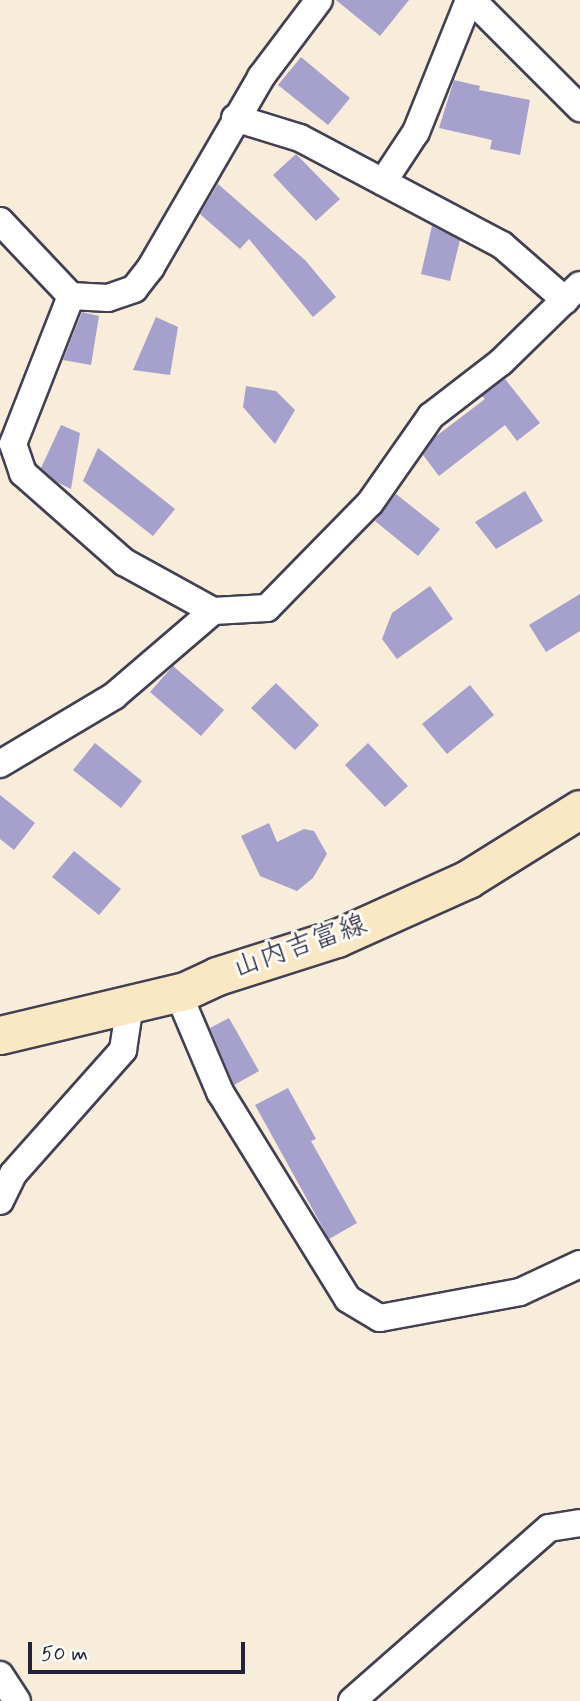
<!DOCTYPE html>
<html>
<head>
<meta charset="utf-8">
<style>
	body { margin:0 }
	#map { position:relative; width:580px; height:1701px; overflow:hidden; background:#f8ecdb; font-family:Mynerve,"Klee One",sans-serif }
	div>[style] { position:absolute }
	.building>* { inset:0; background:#a5a0cc }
	.roads { filter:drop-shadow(2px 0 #424053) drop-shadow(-2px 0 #424053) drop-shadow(0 2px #424053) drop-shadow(0 -2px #424053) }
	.street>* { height:26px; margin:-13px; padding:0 13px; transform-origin:13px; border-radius:13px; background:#fff }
	.secondary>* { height:37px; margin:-18.5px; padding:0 18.5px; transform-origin:18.5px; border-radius:18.5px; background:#fae7c3 }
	span { translate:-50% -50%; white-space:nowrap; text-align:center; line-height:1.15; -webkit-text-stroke:6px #fdfcf7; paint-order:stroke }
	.street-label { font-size:28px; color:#22223b }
	.scale { position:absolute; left:28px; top:1642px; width:217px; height:32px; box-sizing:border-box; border:4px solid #22223b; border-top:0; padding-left:9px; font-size:21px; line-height:24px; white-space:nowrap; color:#22223b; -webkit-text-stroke:5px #fdfcf7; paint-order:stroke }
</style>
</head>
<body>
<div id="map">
	<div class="building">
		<i style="clip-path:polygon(336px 0,409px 0,380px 36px)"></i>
		<i style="clip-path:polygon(301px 57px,350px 98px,328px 125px,278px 85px)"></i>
		<i style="clip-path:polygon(454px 80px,480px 86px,479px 90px,530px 100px,520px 155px,490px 149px,492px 140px,439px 128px)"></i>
		<i style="clip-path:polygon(296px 154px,340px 199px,316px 221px,273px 175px)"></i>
		<i style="clip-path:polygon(218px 184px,305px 260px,336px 297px,313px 317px,249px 239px,240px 249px,200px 214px)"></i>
		<i style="clip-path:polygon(432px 226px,460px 240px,450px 281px,421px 274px)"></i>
		<i style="clip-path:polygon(82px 312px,99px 316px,91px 365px,63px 360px)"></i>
		<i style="clip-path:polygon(156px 317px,178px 327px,170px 375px,133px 370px)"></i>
		<i style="clip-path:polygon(505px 379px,540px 423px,517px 441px,505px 425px,439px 476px,423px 455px,435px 437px,485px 399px,482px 396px)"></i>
		<i style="clip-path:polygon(246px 386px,276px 391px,295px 410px,275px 444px,243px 407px)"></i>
		<i style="clip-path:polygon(61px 425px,80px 433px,71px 489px,57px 482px,41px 468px)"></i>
		<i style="clip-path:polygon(98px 448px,175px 509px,153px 536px,83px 481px)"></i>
		<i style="clip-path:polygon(525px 491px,543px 521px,496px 549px,475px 522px)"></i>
		<i style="clip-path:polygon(396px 494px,440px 529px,418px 556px,375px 521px)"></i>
		<i style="clip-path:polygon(430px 586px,453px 619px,397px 659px,382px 639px,392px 613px)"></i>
		<i style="clip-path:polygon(580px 594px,580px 631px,546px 652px,529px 625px)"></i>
		<i style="clip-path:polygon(173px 666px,224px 710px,201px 736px,150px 692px)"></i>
		<i style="clip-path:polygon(276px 683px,319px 725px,295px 750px,251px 708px)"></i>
		<i style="clip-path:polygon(470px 685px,494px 715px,447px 754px,422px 724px)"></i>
		<i style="clip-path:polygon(95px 743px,142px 781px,121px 808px,73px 770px)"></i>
		<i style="clip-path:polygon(368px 743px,408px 786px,385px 807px,345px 765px)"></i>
		<i style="clip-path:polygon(0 795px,35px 823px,14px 850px,0 839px)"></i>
		<i style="clip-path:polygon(269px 823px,277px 842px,304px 829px,314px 831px,327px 854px,313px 878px,297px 891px,260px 876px,241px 836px)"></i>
		<i style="clip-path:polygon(74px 851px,121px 889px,99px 915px,52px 877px)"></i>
		<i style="clip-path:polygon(229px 1018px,259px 1071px,234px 1085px,210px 1028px)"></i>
		<i style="clip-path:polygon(288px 1088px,316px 1139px,311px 1141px,357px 1223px,329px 1239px,255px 1105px)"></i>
	</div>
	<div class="roads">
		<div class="street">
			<i style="left:472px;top:0;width:153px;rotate:45deg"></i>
			<i style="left:235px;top:118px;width:68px;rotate:17.1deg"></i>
			<i style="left:300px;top:138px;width:229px;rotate:27.9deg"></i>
			<i style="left:502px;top:245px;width:84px;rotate:41.1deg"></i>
			<i style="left:383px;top:182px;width:60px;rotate:-56.6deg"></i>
			<i style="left:416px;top:132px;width:142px;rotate:-68.1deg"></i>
			<i style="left:0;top:221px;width:103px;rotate:46.6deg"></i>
			<i style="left:71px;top:296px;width:159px;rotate:111.4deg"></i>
			<i style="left:13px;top:444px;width:31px;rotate:71deg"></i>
			<i style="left:23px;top:473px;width:135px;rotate:41.4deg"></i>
			<i style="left:124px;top:562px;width:102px;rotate:28.8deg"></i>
			<i style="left:213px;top:611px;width:54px;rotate:-3.2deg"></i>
			<i style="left:267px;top:608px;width:147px;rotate:-45.6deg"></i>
			<i style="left:370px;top:503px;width:106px;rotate:-55deg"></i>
			<i style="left:431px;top:416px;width:88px;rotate:-37.6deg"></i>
			<i style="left:501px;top:362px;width:110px;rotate:-44.3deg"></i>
			<i style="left:71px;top:296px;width:37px;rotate:3deg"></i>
			<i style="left:108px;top:298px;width:28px;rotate:-19deg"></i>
			<i style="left:134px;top:289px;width:28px;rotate:-52deg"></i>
			<i style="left:151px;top:267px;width:220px;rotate:-59.9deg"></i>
			<i style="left:261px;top:77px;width:96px;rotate:-53deg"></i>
			<i style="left:0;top:764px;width:133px;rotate:-30.8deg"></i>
			<i style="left:114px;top:696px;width:130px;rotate:-40.6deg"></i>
			<i style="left:178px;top:993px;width:108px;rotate:67deg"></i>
			<i style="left:220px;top:1092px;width:243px;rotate:58.3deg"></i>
			<i style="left:348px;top:1299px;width:37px;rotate:31deg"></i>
			<i style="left:380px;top:1318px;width:142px;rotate:-10.5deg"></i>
			<i style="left:520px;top:1292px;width:66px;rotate:-25deg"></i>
			<i style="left:0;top:1201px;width:30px;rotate:-64deg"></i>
			<i style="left:13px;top:1174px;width:166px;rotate:-48.4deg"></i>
			<i style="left:123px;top:1050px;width:47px;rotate:-81.3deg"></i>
			<i style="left:0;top:1675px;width:31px;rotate:57deg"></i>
			<i style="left:352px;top:1701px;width:262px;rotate:-41.3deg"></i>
			<i style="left:549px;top:1528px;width:31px;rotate:-9deg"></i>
		</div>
		<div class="secondary">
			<i style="left:0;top:1035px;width:190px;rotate:-13.4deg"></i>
			<i style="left:185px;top:991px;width:35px;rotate:-25deg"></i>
			<i style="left:217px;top:976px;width:126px;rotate:-17.6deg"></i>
			<i style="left:337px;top:938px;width:144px;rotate:-24.2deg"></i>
			<i style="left:468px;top:879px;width:132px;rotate:-32deg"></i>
		</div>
	</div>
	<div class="street-label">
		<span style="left:300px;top:947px;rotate:-19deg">山内吉富線</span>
	</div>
	<div class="scale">50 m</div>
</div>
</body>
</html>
